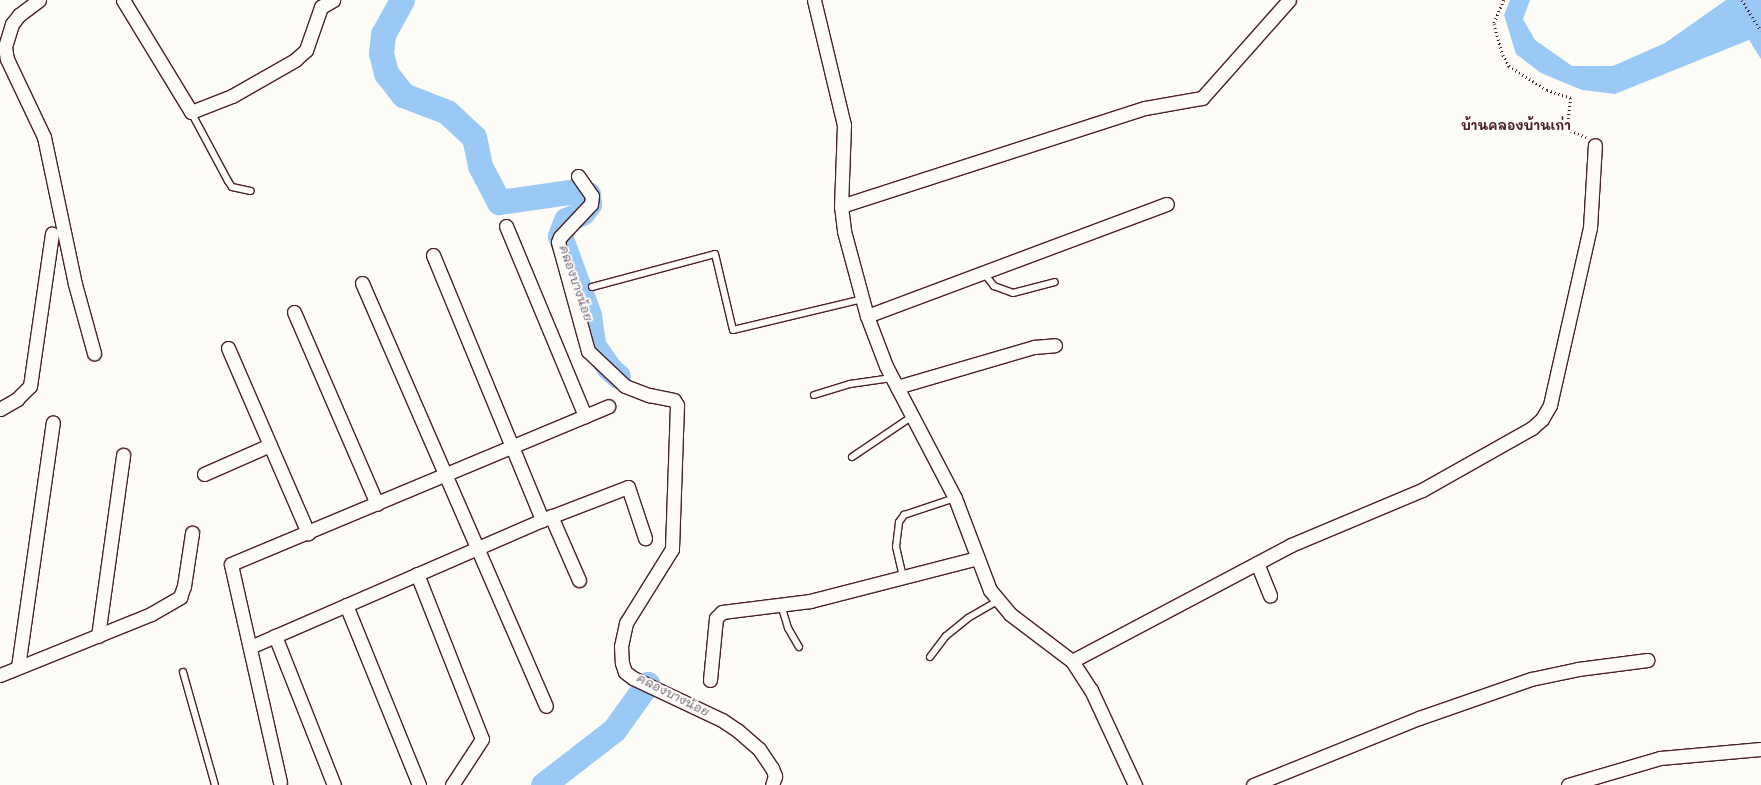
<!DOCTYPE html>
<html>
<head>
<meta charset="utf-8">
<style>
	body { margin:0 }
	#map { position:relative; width:1761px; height:785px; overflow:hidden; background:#fdfcf7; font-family:Mali,"Playpen Sans Thai",sans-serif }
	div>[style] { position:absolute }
	.water>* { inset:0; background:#9bc9f6 }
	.river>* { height:25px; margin:-12.5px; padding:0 12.5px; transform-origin:12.5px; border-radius:12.5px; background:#9bc9f6 }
	.path>* { height:2.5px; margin-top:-1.25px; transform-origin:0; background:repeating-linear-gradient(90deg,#4a1f2b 0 1px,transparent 0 4px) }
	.roads { filter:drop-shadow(1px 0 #4a1f2b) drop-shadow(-1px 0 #4a1f2b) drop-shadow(0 1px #4a1f2b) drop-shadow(0 -1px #4a1f2b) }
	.lane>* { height:6px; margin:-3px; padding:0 3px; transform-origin:3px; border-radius:3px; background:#fdfcf7 }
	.street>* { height:13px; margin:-6.5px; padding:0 6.5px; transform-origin:6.5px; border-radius:6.5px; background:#fdfcf7 }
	span { translate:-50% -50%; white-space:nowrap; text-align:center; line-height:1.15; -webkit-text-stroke:4px #fdfcf7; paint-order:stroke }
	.water-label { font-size:12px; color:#625268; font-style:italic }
	.quarter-label { font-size:13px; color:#4a1f2b; font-weight:700 }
</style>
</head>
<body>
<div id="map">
	<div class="water">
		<i style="clip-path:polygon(1510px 0,1530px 0,1523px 19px,1535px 40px,1572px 66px,1613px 66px,1665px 43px,1726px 0,1761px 0,1761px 59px,1749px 40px,1615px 94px,1582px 90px,1541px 73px,1516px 54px,1504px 15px)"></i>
	</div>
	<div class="river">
		<i style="left:402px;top:0;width:39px;rotate:119deg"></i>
		<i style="left:383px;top:34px;width:19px;rotate:96deg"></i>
		<i style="left:381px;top:53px;width:21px;rotate:76deg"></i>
		<i style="left:386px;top:73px;width:28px;rotate:52deg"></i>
		<i style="left:403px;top:95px;width:47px;rotate:21.1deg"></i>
		<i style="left:447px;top:112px;width:37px;rotate:43deg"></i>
		<i style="left:474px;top:137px;width:30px;rotate:78deg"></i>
		<i style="left:480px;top:166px;width:41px;rotate:62.2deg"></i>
		<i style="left:499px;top:202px;width:77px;rotate:-8.2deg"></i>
		<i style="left:575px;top:191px;width:13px;rotate:13deg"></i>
		<i style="left:588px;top:194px;width:10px;rotate:84deg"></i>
		<i style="left:589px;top:204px;width:11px;rotate:128deg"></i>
		<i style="left:582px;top:213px;width:17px;rotate:156deg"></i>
		<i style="left:566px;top:220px;width:17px;rotate:111deg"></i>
		<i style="left:560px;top:236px;width:84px;rotate:69.8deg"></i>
		<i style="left:589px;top:315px;width:30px;rotate:82deg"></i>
		<i style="left:593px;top:345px;width:28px;rotate:55deg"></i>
		<i style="left:609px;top:368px;width:12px;rotate:42deg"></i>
		<i style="left:543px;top:785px;width:90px;rotate:-37.8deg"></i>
		<i style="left:614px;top:730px;width:57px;rotate:-54.3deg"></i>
	</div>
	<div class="path">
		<i style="left:1504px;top:0;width:26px;rotate:113deg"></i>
		<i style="left:1494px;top:24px;width:32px;rotate:74deg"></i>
		<i style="left:1503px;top:55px;width:13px;rotate:61deg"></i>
		<i style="left:1509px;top:66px;width:45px;rotate:32.3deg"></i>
		<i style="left:1547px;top:90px;width:25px;rotate:18deg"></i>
		<i style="left:1571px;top:98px;width:31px;rotate:97deg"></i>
		<i style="left:1567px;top:129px;width:21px;rotate:23deg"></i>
		<i style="left:1742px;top:0;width:36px;rotate:58deg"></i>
	</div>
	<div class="roads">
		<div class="lane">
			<i style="left:191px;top:112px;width:78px;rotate:61.8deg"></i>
			<i style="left:228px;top:181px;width:7px;rotate:56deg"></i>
			<i style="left:232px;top:187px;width:19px;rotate:12deg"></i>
			<i style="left:983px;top:272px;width:18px;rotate:52deg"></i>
			<i style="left:994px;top:286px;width:20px;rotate:20deg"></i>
			<i style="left:1013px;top:293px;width:43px;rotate:-14.7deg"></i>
			<i style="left:592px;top:287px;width:127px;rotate:-15deg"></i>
			<i style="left:715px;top:254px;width:78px;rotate:76.7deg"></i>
			<i style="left:733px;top:330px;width:134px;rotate:-13.4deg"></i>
			<i style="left:814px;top:395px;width:38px;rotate:-17deg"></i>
			<i style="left:850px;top:384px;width:42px;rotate:-8.1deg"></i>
			<i style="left:852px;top:457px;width:71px;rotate:-34.1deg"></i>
			<i style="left:903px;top:577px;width:31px;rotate:-103deg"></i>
			<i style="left:896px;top:547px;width:25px;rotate:-83deg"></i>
			<i style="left:899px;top:522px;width:9px;rotate:-54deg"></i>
			<i style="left:904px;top:515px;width:54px;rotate:-18.4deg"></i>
			<i style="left:781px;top:605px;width:24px;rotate:73deg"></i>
			<i style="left:788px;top:628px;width:22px;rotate:60deg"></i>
			<i style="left:930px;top:657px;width:26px;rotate:-53deg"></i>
			<i style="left:946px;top:636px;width:28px;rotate:-39deg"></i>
			<i style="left:968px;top:618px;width:34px;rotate:-30deg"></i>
			<i style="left:183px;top:672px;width:117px;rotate:74.2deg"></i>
		</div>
		<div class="street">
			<i style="left:39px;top:0;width:25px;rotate:143deg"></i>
			<i style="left:19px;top:15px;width:11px;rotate:128deg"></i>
			<i style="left:12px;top:24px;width:24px;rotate:107deg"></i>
			<i style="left:5px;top:47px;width:12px;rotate:81deg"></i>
			<i style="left:7px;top:59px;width:86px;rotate:64.6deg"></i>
			<i style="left:44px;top:137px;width:150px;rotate:78.1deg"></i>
			<i style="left:75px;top:284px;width:72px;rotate:74.6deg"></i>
			<i style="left:123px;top:0;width:131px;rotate:58.7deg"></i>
			<i style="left:191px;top:112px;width:44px;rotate:-21.3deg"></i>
			<i style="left:232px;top:96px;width:73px;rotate:-29.7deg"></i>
			<i style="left:295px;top:60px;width:15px;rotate:-42deg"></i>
			<i style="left:306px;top:50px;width:46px;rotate:-70.8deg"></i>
			<i style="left:321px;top:7px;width:14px;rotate:-30deg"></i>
			<i style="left:814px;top:0;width:129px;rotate:76.5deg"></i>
			<i style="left:844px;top:125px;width:81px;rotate:92.1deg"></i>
			<i style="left:841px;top:206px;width:25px;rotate:83deg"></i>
			<i style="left:844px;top:231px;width:88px;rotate:74.9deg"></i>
			<i style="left:867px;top:316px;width:53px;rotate:69.2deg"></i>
			<i style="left:886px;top:366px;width:149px;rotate:62.4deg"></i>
			<i style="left:955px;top:498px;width:98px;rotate:69.2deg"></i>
			<i style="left:990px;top:590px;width:31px;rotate:50deg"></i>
			<i style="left:1010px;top:614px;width:78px;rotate:37.2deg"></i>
			<i style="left:1072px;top:661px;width:35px;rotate:57deg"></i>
			<i style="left:1091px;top:690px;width:105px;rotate:65.1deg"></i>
			<i style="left:578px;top:176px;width:24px;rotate:55deg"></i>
			<i style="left:592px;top:196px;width:8px;rotate:97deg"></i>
			<i style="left:591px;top:204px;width:45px;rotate:133.2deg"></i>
			<i style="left:560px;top:237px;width:5px;rotate:112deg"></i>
			<i style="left:558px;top:242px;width:113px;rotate:74.6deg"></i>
			<i style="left:588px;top:351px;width:51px;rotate:43.4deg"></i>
			<i style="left:625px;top:386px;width:26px;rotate:21deg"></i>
			<i style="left:649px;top:395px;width:25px;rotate:11deg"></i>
			<i style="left:674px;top:400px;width:6px;rotate:59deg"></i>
			<i style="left:677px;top:405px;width:144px;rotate:92deg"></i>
			<i style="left:672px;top:549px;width:87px;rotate:121.9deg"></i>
			<i style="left:626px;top:623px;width:24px;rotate:102deg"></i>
			<i style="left:621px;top:646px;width:17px;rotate:87deg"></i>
			<i style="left:622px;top:663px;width:9px;rotate:72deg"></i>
			<i style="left:625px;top:672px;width:10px;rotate:37deg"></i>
			<i style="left:633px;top:678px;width:98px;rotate:25.3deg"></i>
			<i style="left:722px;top:720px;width:18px;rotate:34deg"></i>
			<i style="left:737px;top:730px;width:29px;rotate:41deg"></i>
			<i style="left:759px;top:749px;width:23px;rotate:56deg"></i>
			<i style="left:772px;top:768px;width:9px;rotate:69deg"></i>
			<i style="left:775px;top:776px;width:9px;rotate:108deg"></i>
			<i style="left:841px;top:206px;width:319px;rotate:-17.9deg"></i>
			<i style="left:1145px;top:108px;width:58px;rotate:-10deg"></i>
			<i style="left:1202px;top:98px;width:131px;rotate:-48.4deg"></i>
			<i style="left:506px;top:226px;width:206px;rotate:67.4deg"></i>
			<i style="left:433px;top:255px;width:287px;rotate:67.6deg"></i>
			<i style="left:362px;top:283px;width:461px;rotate:66.5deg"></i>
			<i style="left:294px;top:312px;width:209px;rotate:66.6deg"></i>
			<i style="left:867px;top:316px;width:320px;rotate:-20.5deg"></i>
			<i style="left:228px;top:348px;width:202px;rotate:66.6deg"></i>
			<i style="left:897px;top:387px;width:143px;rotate:-16.3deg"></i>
			<i style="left:1034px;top:347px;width:21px;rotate:-5deg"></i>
			<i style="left:0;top:409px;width:20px;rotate:-30deg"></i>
			<i style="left:17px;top:399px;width:18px;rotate:-45deg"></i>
			<i style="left:30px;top:386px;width:154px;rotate:-81.8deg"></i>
			<i style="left:204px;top:474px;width:72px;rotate:-23.7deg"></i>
			<i style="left:551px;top:516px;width:70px;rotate:66.4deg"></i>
			<i style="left:1257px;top:563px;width:35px;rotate:68deg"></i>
			<i style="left:417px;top:574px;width:177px;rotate:68.5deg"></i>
			<i style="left:482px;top:739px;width:55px;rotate:123.1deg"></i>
			<i style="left:346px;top:605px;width:194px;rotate:67.9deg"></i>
			<i style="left:98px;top:636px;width:183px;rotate:-82.1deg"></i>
			<i style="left:275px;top:636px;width:160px;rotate:68.4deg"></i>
			<i style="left:250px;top:647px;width:318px;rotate:-23.5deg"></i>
			<i style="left:542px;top:520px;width:92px;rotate:-21deg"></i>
			<i style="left:628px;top:487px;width:54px;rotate:71.6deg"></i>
			<i style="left:1072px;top:661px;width:248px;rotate:-27.9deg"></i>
			<i style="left:1291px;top:545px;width:142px;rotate:-22.8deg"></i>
			<i style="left:1422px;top:490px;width:126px;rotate:-29.4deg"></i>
			<i style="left:1532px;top:428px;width:13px;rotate:-42deg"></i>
			<i style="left:1542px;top:419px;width:16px;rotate:-60deg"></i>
			<i style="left:1550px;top:405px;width:181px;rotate:-77.3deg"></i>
			<i style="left:1590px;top:228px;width:83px;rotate:-86.6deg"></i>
			<i style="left:18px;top:667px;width:247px;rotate:-81.9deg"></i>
			<i style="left:0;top:675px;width:163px;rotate:-22deg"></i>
			<i style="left:151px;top:614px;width:34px;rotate:-30deg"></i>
			<i style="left:180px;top:597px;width:12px;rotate:-70deg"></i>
			<i style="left:184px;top:586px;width:54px;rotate:-81.4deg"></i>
			<i style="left:710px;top:680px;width:62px;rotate:-84.5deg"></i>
			<i style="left:716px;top:618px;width:8px;rotate:-45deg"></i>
			<i style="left:722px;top:612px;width:89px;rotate:-7.1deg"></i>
			<i style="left:810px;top:601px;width:173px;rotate:-14.4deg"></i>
			<i style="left:280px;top:782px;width:223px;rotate:-102.7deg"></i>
			<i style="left:231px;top:564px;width:409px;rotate:-22.7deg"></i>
			<i style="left:1253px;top:785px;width:179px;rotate:-22deg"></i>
			<i style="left:1419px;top:718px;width:119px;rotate:-19.2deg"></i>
			<i style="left:1531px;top:679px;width:48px;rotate:-12deg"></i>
			<i style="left:1578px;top:669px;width:70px;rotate:-7.4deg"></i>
			<i style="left:1568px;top:785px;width:96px;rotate:-16.4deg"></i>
			<i style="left:1660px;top:758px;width:101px;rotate:-5.1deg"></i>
		</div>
	</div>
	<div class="water-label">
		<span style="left:576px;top:283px;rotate:71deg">คลองบางน้อย</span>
		<span style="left:673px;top:695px;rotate:27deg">คลองบางน้อย</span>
	</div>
	<div class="quarter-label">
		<span style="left:1516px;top:125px">บ้านคลองบ้านเก่า</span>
	</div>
</div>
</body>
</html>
